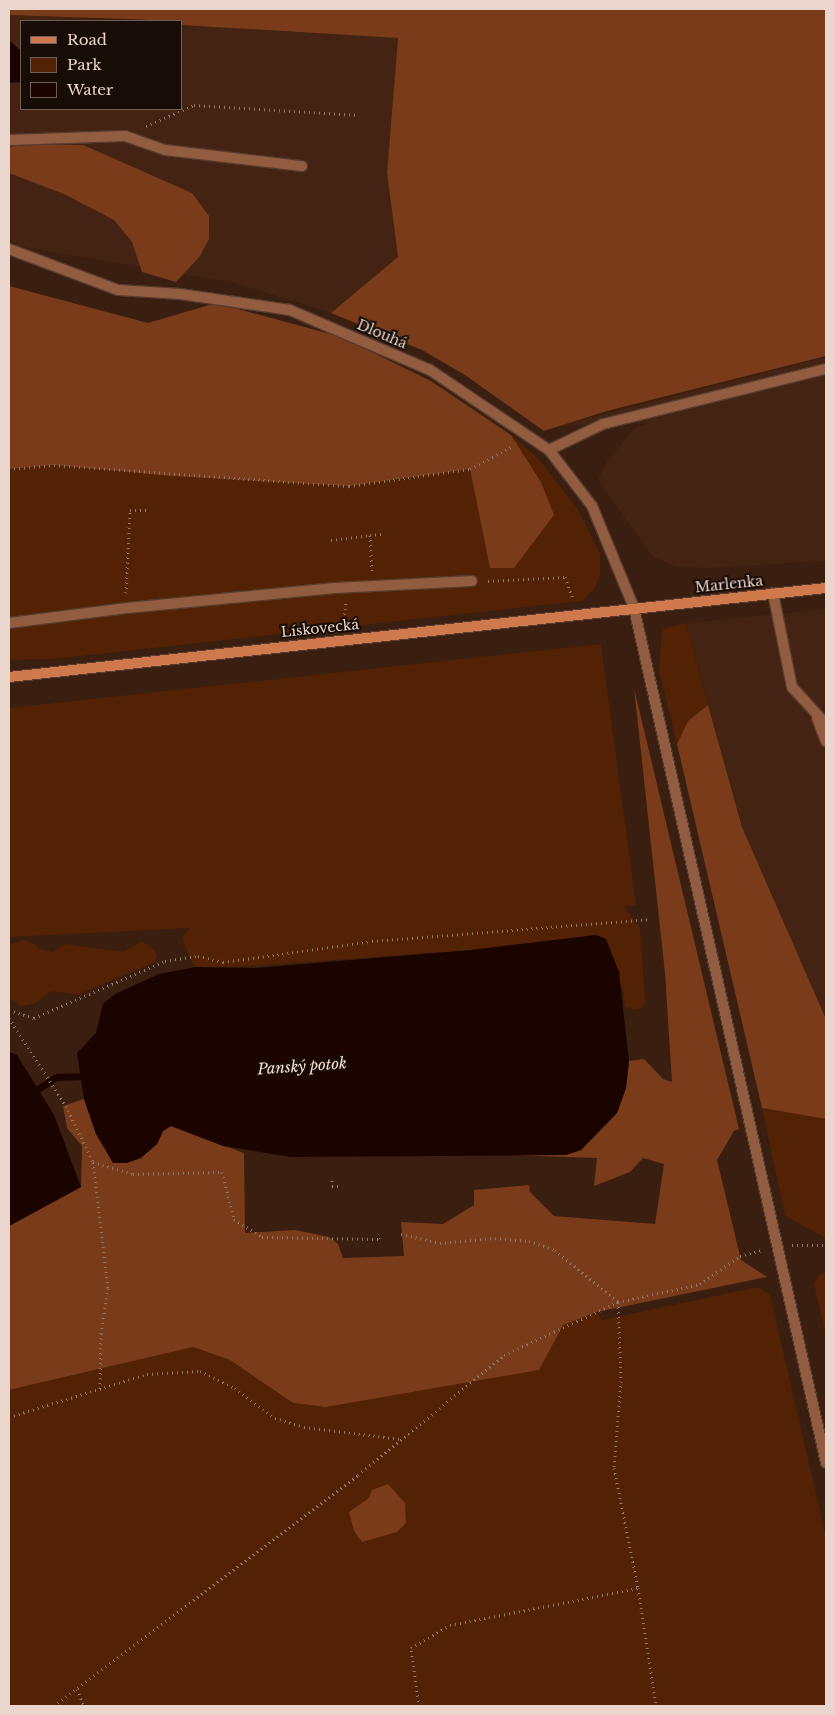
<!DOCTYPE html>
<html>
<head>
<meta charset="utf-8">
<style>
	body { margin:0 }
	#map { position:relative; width:835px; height:1715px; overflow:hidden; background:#3a1e10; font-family:"Libre Baskerville",serif }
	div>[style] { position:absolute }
	.built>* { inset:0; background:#452312 }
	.green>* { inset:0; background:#532103 }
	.forest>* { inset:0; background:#793b1a }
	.water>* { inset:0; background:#1b0400 }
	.stream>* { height:7px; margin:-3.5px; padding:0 3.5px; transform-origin:3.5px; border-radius:3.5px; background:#1b0400 }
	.path>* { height:3px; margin-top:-1.5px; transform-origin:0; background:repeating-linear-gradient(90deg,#8f776b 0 1px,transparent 0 5px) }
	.roads { filter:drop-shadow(1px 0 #563b2e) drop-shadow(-1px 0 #563b2e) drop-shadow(0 1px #563b2e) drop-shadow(0 -1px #563b2e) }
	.lane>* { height:10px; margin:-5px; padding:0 5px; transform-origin:5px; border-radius:5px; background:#925c41 }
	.street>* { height:10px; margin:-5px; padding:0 5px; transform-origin:5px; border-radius:5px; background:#925c41 }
	.secondary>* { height:10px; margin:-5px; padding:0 5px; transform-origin:5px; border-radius:5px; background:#cf794d }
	span { translate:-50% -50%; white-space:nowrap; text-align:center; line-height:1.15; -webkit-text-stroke:4px #180c06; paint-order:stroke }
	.street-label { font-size:14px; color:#ead6cd }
	.water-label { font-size:15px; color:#f7dfd4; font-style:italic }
	.frame { position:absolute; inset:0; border:10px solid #ead6cd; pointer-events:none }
	.legend { position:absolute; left:20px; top:20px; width:162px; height:90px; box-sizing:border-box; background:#180c06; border:1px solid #6c5d56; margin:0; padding:6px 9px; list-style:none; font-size:15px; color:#ead6cd }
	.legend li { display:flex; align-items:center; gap:10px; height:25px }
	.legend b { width:25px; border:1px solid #6c5d56 }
</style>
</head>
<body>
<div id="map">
	<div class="built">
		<i style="clip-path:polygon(9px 15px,122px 21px,21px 21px,21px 109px,181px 109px,181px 25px,398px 38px,387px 173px,398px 257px,331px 313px,235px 283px,18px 246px,9px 239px)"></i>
		<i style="clip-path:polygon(826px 357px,826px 561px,709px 568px,677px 567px,653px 557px,598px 480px,606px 463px,635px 428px,650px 423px,558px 426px)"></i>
		<i style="clip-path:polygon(826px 609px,826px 1019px,742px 827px,686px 623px)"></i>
	</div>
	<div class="green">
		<i style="clip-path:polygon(511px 435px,538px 458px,578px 510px,600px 554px,600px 575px,594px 590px,581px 601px,53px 659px,9px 660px,9px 469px,54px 465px,349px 486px,470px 469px,490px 568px,541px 482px)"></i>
		<i style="clip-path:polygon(686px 623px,708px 705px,688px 721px,677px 744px,659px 670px,662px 629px)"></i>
		<i style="clip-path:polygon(601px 644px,636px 905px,624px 906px,640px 928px,645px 1001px,642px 1008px,634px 1010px,625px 1006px,623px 989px,596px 935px,471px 950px,223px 968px,196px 967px,191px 961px,182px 937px,191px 928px,9px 937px,9px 708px)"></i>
		<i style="clip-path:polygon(24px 940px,36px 945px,39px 949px,52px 952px,66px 944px,123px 952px,142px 941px,155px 950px,157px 955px,155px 962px,77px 995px,52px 991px,34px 1004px,21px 1006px,9px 998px,9px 945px)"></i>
		<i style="clip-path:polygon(762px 1108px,826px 1119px,826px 1238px,785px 1216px)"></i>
		<i style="clip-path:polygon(826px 1272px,826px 1336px,814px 1284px,819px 1275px)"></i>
		<i style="clip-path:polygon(758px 1287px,770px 1295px,826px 1537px,826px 1706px,9px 1706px,9px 1390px,193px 1347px,230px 1360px,293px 1403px,326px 1407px,539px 1370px,562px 1325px,597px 1312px,602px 1320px)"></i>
	</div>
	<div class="forest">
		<i style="clip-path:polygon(9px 9px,826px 9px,826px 356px,607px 411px,544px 431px,465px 375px,422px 350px,331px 313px,398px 257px,387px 173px,398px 38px,181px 25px,181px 21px,9px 15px)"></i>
		<i style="clip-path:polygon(25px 144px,83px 145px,192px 193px,209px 216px,209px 239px,200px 256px,176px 282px,142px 272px,132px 242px,114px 220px,64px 194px,9px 173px,9px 147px)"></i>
		<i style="clip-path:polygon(9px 286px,148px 323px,216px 303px,341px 337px,431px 381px,511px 435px,541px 482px,554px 515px,514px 568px,490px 568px,470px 469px,349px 486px,172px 476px,54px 465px,9px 469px)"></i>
		<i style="clip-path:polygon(634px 688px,739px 1129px,734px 1131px,717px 1160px,741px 1260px,767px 1277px,597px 1312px,563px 1325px,539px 1370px,326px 1407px,293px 1403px,230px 1360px,193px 1347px,9px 1390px,9px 1226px,81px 1187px,82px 1146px,67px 1128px,63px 1106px,84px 1099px,96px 1134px,157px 1144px,163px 1131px,171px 1126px,244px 1153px,245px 1233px,295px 1230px,329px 1237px,338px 1244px,343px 1258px,404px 1256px,401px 1222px,443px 1224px,474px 1205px,474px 1190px,529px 1185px,530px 1192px,554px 1216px,655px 1224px,664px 1164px,643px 1158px,630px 1172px,594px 1186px,597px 1158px,507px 1155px,566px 1155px,581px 1150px,617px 1113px,626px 1088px,629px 1061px,644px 1059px,663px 1079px,672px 1082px,665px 973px)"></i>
		<i style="clip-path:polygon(708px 705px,742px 827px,826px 1019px,826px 1119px,762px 1108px,677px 744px,688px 721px)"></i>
		<i style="clip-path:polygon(388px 1484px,405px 1503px,406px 1523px,397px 1532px,362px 1542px,354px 1531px,349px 1512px,369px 1498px,372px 1490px)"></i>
	</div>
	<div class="water">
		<i style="clip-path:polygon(9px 40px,21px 51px,21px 82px,9px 83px)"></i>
		<i style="clip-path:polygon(596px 935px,606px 939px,619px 972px,629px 1061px,626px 1088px,617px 1113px,581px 1150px,566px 1155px,291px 1157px,223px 1146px,171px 1126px,163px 1131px,157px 1144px,141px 1158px,127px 1163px,113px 1163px,96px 1134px,84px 1099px,77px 1053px,96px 1033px,103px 1004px,115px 994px,159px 974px,196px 967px,255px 968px,471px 950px)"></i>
		<i style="clip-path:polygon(9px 1052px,17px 1055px,54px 1115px,81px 1187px,9px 1226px)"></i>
	</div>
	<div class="stream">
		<i style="left:32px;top:1093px;width:29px;rotate:-34deg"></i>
		<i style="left:56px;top:1077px;width:31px;rotate:-2deg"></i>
	</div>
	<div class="path">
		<i style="left:146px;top:126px;width:52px;rotate:-23.6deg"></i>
		<i style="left:194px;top:105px;width:165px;rotate:3.5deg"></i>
		<i style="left:9px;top:469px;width:45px;rotate:-5.1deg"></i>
		<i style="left:54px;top:465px;width:296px;rotate:4.1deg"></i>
		<i style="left:349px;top:486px;width:122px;rotate:-8deg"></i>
		<i style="left:470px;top:469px;width:49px;rotate:-28.1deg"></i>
		<i style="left:370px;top:535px;width:12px;rotate:-5deg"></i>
		<i style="left:331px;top:540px;width:39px;rotate:-7deg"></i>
		<i style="left:370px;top:535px;width:36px;rotate:87deg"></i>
		<i style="left:488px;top:581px;width:77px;rotate:-3deg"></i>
		<i style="left:565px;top:577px;width:23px;rotate:70deg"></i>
		<i style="left:126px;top:593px;width:83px;rotate:-87.2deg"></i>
		<i style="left:130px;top:510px;width:16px"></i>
		<i style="left:343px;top:624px;width:21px;rotate:-82deg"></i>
		<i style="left:9px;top:1010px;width:26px;rotate:18deg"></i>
		<i style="left:34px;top:1018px;width:143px;rotate:-23.5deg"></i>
		<i style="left:165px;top:961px;width:33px;rotate:-9deg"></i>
		<i style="left:198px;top:956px;width:26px;rotate:13deg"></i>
		<i style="left:223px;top:962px;width:150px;rotate:-8deg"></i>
		<i style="left:372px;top:941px;width:278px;rotate:-4.5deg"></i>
		<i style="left:9px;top:1018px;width:105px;rotate:57.1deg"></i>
		<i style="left:66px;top:1106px;width:62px;rotate:64.3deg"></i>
		<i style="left:93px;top:1162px;width:42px;rotate:16.7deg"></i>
		<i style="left:133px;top:1174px;width:89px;rotate:-1.3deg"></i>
		<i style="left:222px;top:1172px;width:49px;rotate:75.7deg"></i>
		<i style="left:234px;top:1219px;width:33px;rotate:33deg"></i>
		<i style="left:262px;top:1237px;width:117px;rotate:1deg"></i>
		<i style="left:379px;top:1239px;width:5px;rotate:-101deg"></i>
		<i style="left:93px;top:1162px;width:127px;rotate:83.2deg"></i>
		<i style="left:108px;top:1288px;width:46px;rotate:98.8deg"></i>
		<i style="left:101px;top:1333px;width:56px;rotate:91deg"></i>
		<i style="left:332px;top:1180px;width:6px;rotate:90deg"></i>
		<i style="left:332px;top:1186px;width:8px"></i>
		<i style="left:401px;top:1234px;width:40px;rotate:13deg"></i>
		<i style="left:440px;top:1243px;width:55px;rotate:-5.2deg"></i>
		<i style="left:495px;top:1238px;width:34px;rotate:5deg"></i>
		<i style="left:529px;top:1241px;width:28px;rotate:19deg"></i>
		<i style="left:555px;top:1250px;width:82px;rotate:39.5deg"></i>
		<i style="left:618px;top:1302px;width:84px;rotate:-12.4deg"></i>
		<i style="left:700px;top:1284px;width:49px;rotate:-35deg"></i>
		<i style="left:740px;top:1256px;width:23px;rotate:-15deg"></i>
		<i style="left:792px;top:1245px;width:34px"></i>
		<i style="left:9px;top:1417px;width:145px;rotate:-17.3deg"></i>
		<i style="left:147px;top:1374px;width:53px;rotate:-3.2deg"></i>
		<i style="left:200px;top:1371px;width:39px;rotate:26deg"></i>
		<i style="left:235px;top:1388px;width:50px;rotate:36.9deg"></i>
		<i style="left:275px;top:1418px;width:30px;rotate:17deg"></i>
		<i style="left:304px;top:1427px;width:97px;rotate:7.1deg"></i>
		<i style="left:77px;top:1689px;width:18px;rotate:68deg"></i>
		<i style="left:54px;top:1706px;width:382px;rotate:-37.2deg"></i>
		<i style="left:358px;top:1475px;width:189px;rotate:-39.4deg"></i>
		<i style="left:504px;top:1355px;width:126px;rotate:-24.9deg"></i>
		<i style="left:618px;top:1302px;width:79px;rotate:87.8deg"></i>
		<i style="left:621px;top:1381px;width:87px;rotate:94.6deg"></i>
		<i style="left:614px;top:1468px;width:122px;rotate:78.7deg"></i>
		<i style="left:638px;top:1588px;width:119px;rotate:81.3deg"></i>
		<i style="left:419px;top:1706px;width:59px;rotate:-97.9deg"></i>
		<i style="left:411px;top:1648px;width:45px;rotate:-30.5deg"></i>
		<i style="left:450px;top:1625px;width:192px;rotate:-11.1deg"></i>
	</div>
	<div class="roads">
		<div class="lane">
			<i style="left:9px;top:140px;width:116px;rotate:-2deg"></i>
			<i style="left:125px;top:136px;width:42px;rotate:19.3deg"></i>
			<i style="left:165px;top:150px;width:138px;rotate:6.7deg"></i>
			<i style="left:549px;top:450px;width:60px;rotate:-25.7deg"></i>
			<i style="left:603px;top:424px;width:230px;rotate:-13.9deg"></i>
			<i style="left:773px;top:593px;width:96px;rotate:78.6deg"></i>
			<i style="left:792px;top:687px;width:50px;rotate:47.4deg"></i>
			<i style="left:9px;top:623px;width:119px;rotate:-7.2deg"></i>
			<i style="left:127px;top:608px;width:209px;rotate:-5.5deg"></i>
			<i style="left:335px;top:588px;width:137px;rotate:-2.9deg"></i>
			<i style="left:817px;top:718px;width:25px;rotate:69deg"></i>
		</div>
		<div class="street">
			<i style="left:9px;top:249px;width:116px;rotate:20.6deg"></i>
			<i style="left:118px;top:290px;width:62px;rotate:3.7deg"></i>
			<i style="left:180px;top:294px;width:111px;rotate:8.3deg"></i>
			<i style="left:290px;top:310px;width:152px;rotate:23.2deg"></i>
			<i style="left:430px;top:370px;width:143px;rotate:33.9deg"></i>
			<i style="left:549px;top:450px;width:71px;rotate:52.5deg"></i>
			<i style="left:592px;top:506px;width:110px;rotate:67.6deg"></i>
			<i style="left:634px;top:608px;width:876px;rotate:77.34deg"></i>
		</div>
		<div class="secondary">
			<i style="left:9px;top:677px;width:822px;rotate:-6.22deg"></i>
		</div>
	</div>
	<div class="street-label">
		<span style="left:382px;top:334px;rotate:23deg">Dlouhá</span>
		<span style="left:729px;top:584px;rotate:-6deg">Marlenka</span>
		<span style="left:320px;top:628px;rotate:-6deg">Lískovecká</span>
	</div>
	<div class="water-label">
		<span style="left:302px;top:1066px;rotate:-4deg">Panský potok</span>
	</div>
	<div class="frame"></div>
	<ul class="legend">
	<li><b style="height:6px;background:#cf794d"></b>Road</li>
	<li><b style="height:14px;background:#532103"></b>Park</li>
	<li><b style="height:14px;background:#1b0400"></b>Water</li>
	</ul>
</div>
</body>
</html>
